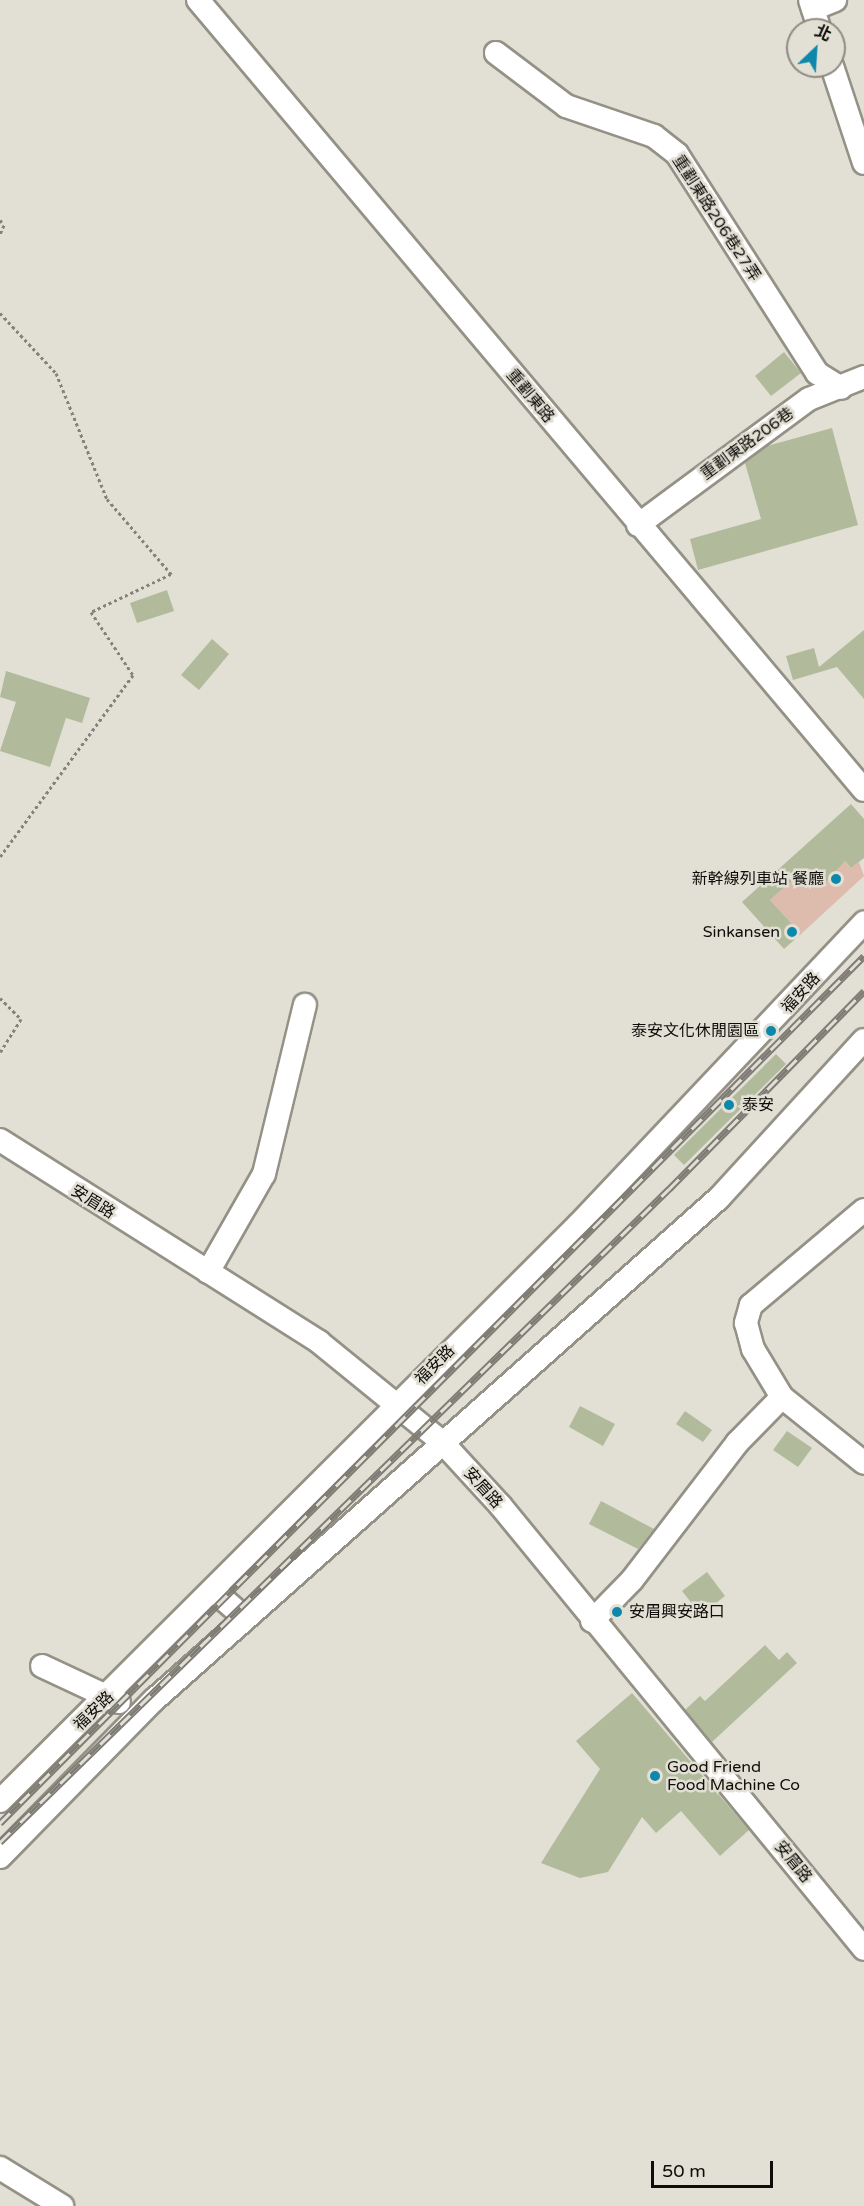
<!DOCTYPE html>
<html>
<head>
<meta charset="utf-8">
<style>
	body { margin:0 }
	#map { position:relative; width:864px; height:2206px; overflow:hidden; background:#e2dfd4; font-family:"Varela Round","Noto Sans TC",sans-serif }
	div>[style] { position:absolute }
	.green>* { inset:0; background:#ddbbad }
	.building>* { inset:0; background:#b1bb9c }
	.path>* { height:3px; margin-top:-1.5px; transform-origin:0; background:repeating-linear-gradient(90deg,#84827a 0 3px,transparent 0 6px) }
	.roads { filter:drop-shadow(2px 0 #949186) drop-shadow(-2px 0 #949186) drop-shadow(0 2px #949186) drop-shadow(0 -2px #949186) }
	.minor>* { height:22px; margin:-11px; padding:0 11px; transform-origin:11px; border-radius:11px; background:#fff }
	.rail>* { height:7px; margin-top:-3.5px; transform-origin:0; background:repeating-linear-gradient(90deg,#e2dfd4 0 14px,#7e7c74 0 28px); box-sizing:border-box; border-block:2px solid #7e7c74 }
	.dots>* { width:16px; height:16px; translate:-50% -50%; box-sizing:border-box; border:3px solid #e2dfd4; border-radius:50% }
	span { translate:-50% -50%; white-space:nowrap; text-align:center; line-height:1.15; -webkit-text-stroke:5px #e2dfd4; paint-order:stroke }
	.street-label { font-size:16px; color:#0e0d09 }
	.poi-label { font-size:16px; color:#0e0d09 }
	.right { translate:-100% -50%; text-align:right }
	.left { translate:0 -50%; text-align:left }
	.north { position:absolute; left:786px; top:18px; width:60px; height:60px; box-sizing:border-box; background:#e2dfd4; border:2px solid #8d8b83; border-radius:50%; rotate:25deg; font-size:16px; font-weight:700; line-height:24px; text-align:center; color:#0e0d09 }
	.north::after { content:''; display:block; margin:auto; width:21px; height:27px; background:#0d88ab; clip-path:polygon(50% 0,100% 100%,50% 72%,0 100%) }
	.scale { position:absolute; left:651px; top:2161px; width:122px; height:27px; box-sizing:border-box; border:3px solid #0e0d09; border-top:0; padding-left:8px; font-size:18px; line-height:21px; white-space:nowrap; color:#0e0d09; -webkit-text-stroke:4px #e2dfd4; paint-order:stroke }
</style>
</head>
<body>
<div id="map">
	<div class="green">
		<i style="clip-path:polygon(837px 840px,841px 857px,851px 868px,859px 862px,864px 876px,801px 934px,770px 900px)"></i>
	</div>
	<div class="building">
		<i style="clip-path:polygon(784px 352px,801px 373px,771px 396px,755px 376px)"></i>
		<i style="clip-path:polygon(832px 428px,858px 525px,698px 570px,690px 539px,761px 519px,745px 463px,767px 446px)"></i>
		<i style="clip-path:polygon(167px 590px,174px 611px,137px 623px,130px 603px)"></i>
		<i style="clip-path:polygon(864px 630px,864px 699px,837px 667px,793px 680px,786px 656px,814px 648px,819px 667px)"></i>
		<i style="clip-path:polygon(212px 639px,229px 654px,199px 690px,181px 675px)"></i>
		<i style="clip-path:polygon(6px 671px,90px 698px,82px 723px,66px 718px,50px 767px,0 751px,16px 702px,0 697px)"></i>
		<i style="clip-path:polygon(851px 804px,864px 819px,864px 858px,851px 868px,845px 861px,822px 886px,805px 869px,770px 900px,801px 934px,784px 949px,742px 902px)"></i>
		<i style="clip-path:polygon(776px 1054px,786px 1064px,684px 1165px,674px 1155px)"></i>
		<i style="clip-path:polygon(580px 1406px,615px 1424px,603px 1446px,569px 1427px)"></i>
		<i style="clip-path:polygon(685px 1411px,712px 1430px,703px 1442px,676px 1424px)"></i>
		<i style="clip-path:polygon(787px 1431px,812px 1448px,798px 1467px,773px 1450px)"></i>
		<i style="clip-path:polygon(601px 1501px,654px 1529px,638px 1549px,589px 1524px)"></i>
		<i style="clip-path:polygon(707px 1572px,725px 1596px,701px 1615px,682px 1591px)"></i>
		<i style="clip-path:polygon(765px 1645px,779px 1660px,787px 1652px,797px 1663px,712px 1742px,685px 1710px,700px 1696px,705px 1701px)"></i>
		<i style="clip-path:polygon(632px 1693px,749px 1830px,720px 1856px,681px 1811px,656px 1833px,642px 1817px,608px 1872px,580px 1878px,541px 1863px,600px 1769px,576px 1741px)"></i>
	</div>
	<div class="path">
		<i style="left:0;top:220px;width:6px;rotate:51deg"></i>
		<i style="left:4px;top:225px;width:10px;rotate:114deg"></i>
		<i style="left:0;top:313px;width:82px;rotate:47deg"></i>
		<i style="left:56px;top:373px;width:136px;rotate:68deg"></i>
		<i style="left:107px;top:499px;width:99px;rotate:49.5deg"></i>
		<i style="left:171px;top:574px;width:89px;rotate:154.6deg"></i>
		<i style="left:91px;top:612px;width:76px;rotate:56.3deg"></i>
		<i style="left:133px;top:675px;width:225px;rotate:126.2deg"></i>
		<i style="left:0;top:998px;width:30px;rotate:45deg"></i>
		<i style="left:21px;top:1019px;width:39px;rotate:122deg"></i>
	</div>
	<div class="roads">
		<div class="minor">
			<i style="left:198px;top:0;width:1033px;rotate:49.87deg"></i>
			<i style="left:810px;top:0;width:32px;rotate:72deg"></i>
			<i style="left:813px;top:9px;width:24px;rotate:-22deg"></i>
			<i style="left:496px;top:53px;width:88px;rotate:37.1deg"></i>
			<i style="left:566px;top:106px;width:93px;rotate:18.8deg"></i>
			<i style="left:654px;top:136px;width:29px;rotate:38deg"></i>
			<i style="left:677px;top:154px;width:260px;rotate:57.4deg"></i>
			<i style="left:817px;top:373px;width:28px;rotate:32deg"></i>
			<i style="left:832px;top:66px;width:102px;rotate:71.7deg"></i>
			<i style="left:638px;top:525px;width:212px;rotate:-36.4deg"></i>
			<i style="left:809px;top:399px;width:59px;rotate:-21.8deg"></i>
			<i style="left:0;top:1140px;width:378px;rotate:32.3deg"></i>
			<i style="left:319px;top:1342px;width:159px;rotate:39.1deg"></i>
			<i style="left:442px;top:1442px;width:86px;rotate:47.4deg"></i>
			<i style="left:500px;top:1505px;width:574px;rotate:50.65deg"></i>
			<i style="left:864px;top:1210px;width:148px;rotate:139.9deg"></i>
			<i style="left:751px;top:1305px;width:19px;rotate:106deg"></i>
			<i style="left:746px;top:1323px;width:27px;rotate:75deg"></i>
			<i style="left:753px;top:1349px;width:56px;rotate:58.9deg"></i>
			<i style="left:782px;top:1397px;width:105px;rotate:38.8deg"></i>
			<i style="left:208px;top:1272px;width:113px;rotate:-60.3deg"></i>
			<i style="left:264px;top:1174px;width:174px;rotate:-76.4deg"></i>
			<i style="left:214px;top:1591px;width:41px;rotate:41.1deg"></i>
			<i style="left:592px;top:1621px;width:57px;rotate:-45.7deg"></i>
			<i style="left:632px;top:1580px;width:173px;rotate:-52.5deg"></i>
			<i style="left:737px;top:1443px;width:64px;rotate:-45.6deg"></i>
			<i style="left:42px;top:1666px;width:85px;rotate:25.1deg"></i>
			<i style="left:0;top:1801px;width:817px;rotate:-44.9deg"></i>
			<i style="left:579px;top:1224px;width:415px;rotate:-46.6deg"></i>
			<i style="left:0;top:1857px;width:220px;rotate:-45.6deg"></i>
			<i style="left:154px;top:1700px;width:756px;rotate:-41.62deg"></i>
			<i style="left:719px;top:1198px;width:214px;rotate:-47.5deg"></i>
			<i style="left:0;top:2168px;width:73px;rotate:31.5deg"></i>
		</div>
	</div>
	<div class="rail">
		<i style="left:0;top:1823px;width:1224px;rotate:-45.1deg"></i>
		<i style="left:0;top:1842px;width:935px;rotate:-44.31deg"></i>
		<i style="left:669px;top:1189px;width:278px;rotate:-45.4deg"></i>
	</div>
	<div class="dots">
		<i style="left:836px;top:879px;background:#0d88ab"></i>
		<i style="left:792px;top:932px;background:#0d88ab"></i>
		<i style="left:771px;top:1031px;background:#0d88ab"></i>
		<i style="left:729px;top:1105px;background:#0d88ab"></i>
		<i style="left:617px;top:1612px;background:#0d88ab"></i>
		<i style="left:655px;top:1776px;background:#0d88ab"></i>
	</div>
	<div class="street-label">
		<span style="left:716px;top:218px;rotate:57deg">重劃東路206巷27弄</span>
		<span style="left:530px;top:396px;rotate:50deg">重劃東路</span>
		<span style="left:747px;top:444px;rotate:-36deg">重劃東路206巷</span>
		<span style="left:801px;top:993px;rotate:-48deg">福安路</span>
		<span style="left:93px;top:1202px;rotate:32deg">安眉路</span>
		<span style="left:435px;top:1365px;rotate:-45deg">福安路</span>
		<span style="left:483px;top:1488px;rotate:48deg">安眉路</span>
		<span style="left:94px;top:1711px;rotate:-44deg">福安路</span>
		<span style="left:793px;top:1862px;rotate:51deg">安眉路</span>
	</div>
	<div class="poi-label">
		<span class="right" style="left:824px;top:879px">新幹線列車站 餐廳</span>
		<span class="right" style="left:780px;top:932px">Sinkansen</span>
		<span class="right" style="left:759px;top:1031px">泰安文化休閒園區</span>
		<span class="left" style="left:742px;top:1105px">泰安</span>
		<span class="left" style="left:629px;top:1612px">安眉興安路口</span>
		<span class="left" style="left:667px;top:1776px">Good Friend<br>Food Machine Co</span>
	</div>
	<div class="north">北</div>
	<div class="scale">50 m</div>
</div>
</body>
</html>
